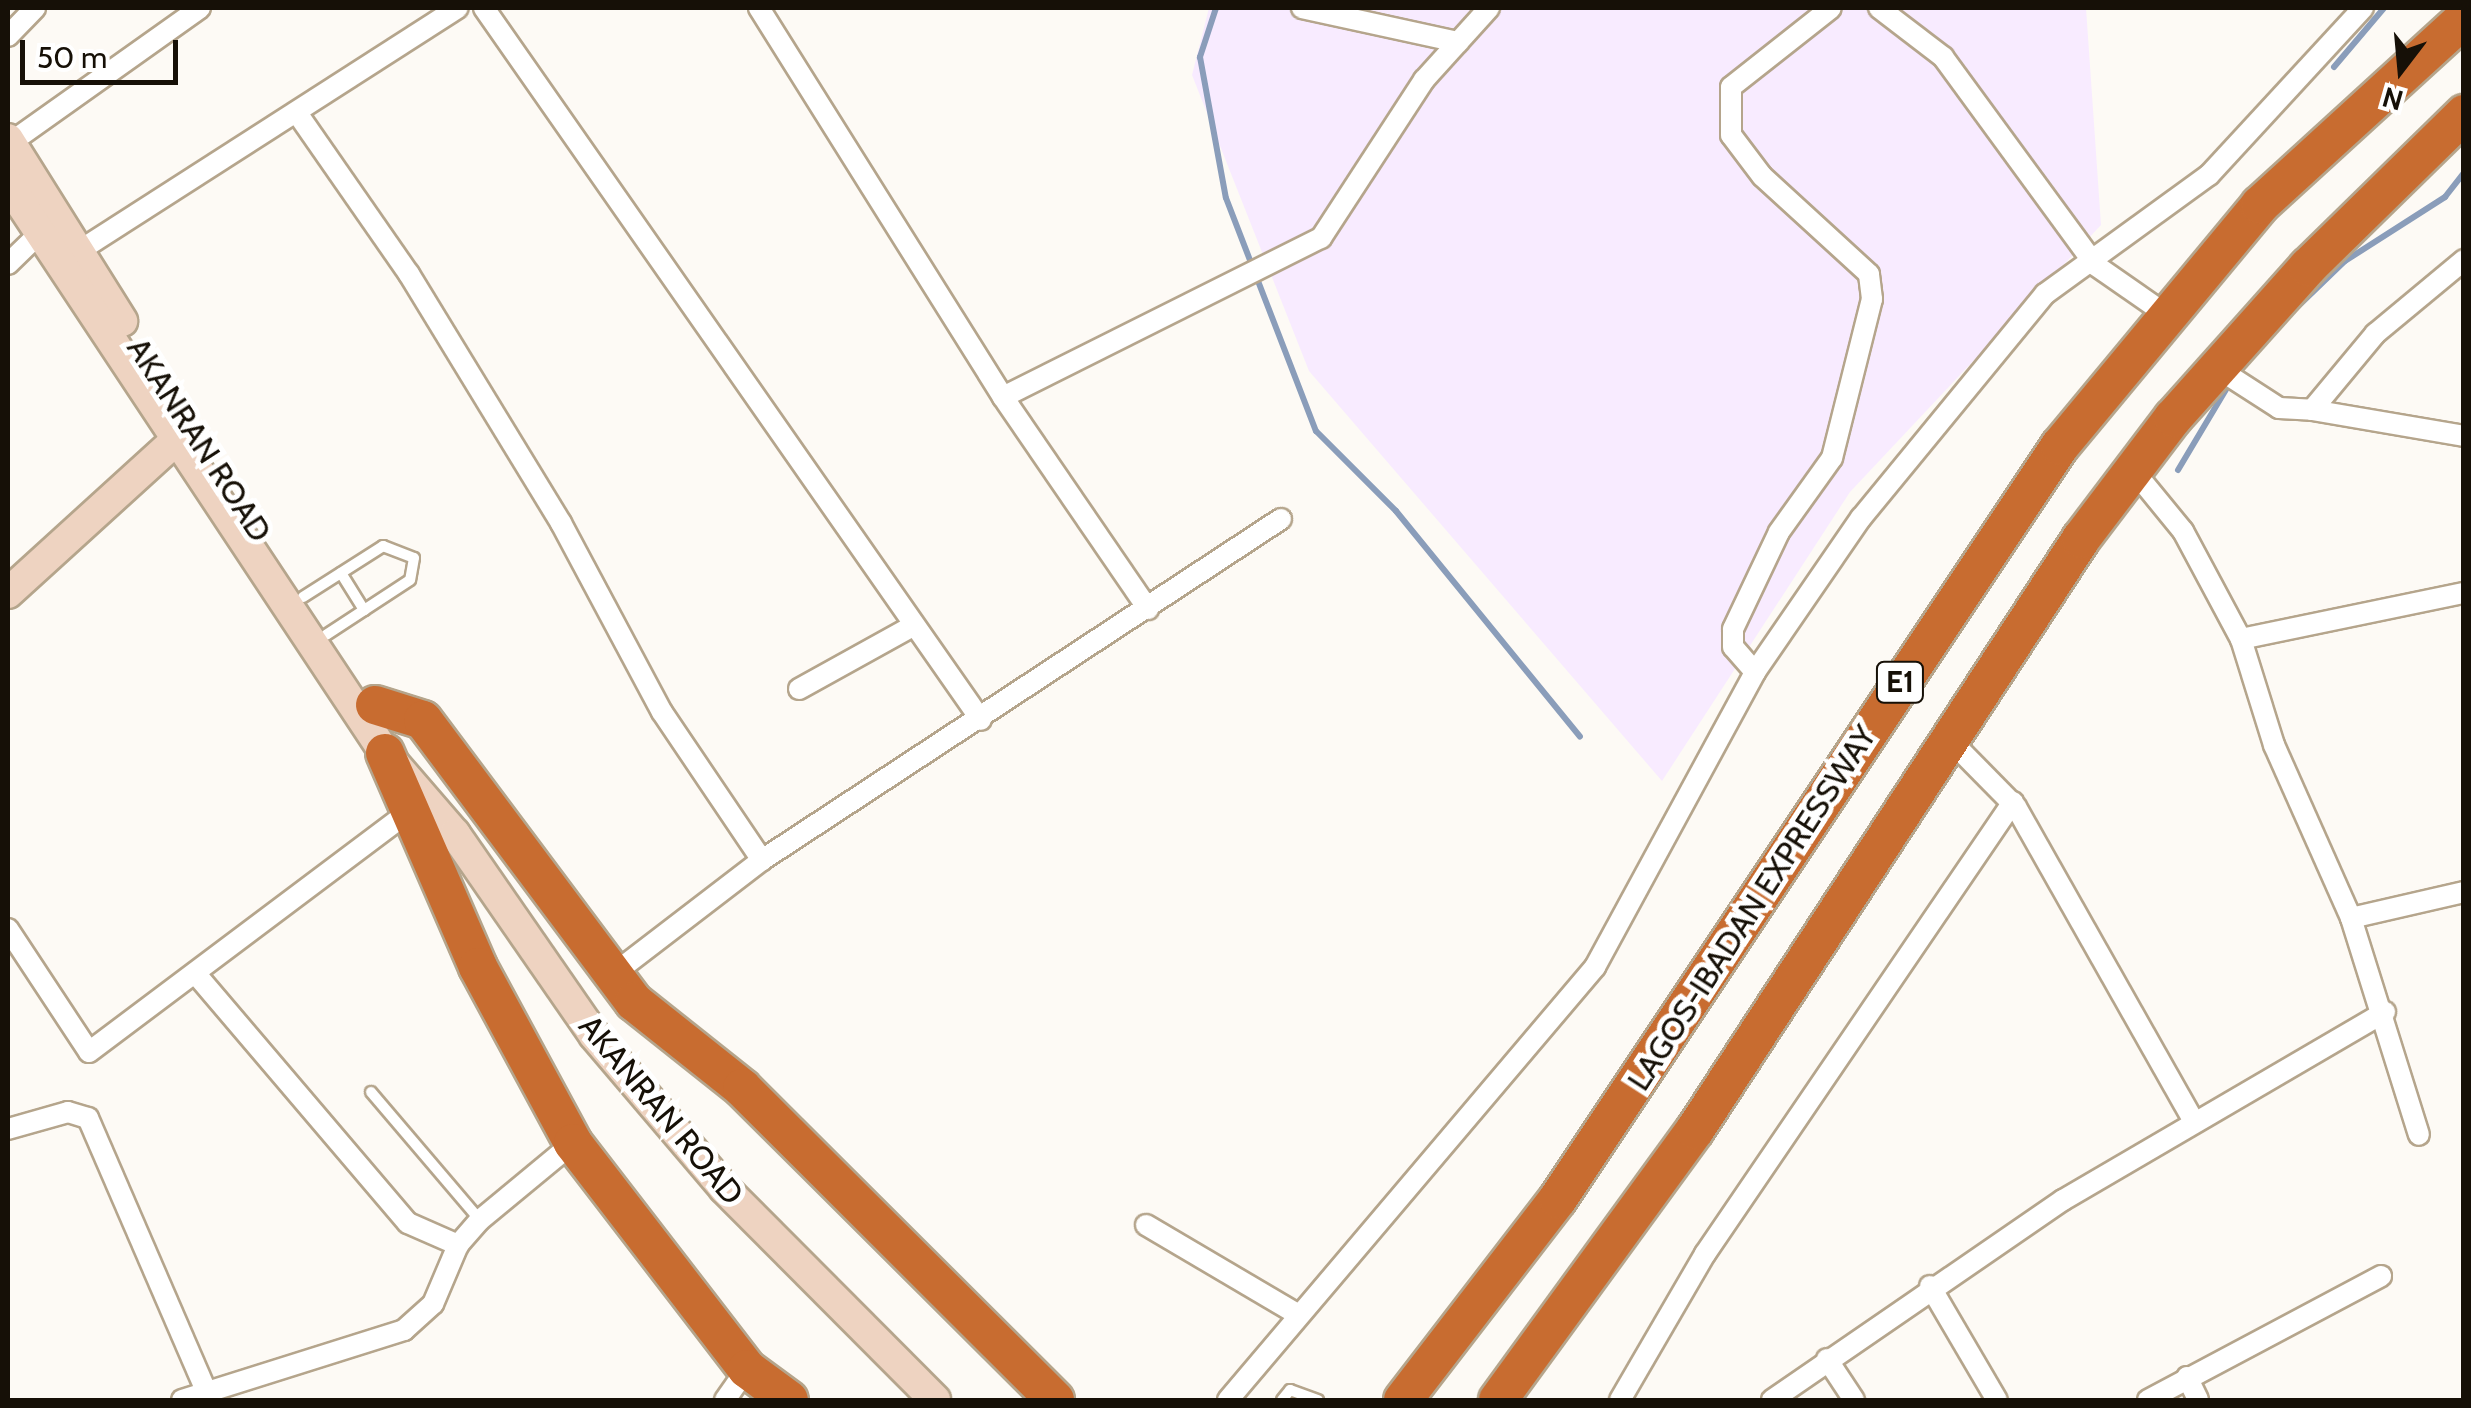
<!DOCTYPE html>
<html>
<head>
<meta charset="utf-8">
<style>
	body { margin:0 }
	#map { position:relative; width:2471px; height:1408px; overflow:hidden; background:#fdfaf5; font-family:Cabin,sans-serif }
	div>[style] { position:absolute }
	.commercial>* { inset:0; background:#f8ebff }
	.stream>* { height:6px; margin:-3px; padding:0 3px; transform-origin:3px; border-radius:3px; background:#8a9dba }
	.roads { filter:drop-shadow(2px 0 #b5a58c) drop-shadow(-2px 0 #b5a58c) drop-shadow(0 2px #b5a58c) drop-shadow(0 -2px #b5a58c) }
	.lane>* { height:10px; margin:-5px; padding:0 5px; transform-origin:5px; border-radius:5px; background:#fff }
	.street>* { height:20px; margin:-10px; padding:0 10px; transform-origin:10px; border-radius:10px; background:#fff }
	.secondary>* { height:30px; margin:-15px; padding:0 15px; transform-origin:15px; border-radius:15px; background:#eed3c1 }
	.highway>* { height:38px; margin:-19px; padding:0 19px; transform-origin:19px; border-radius:19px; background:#c86c30 }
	span { translate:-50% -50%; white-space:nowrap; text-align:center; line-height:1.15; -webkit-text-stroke:10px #fff; paint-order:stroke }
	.shield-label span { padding:2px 8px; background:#fff; border:2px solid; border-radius:8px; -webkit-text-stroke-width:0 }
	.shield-label { font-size:30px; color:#161007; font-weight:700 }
	.street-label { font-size:32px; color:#161007 }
	.frame { position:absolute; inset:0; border:10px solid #161007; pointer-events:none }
	.north { position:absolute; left:2351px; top:20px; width:100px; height:100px; -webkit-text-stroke:8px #fff; paint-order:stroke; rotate:196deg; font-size:28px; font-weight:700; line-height:40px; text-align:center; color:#161007 }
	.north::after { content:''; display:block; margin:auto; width:35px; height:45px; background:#161007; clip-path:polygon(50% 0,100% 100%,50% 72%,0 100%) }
	.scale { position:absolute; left:20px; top:40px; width:158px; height:45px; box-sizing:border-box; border:5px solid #161007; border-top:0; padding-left:12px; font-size:30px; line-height:35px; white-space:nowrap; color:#161007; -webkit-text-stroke:8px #fff; paint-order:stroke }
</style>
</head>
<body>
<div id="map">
	<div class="commercial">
		<i style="clip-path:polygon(1209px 8px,2086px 8px,2101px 225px,1850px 492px,1662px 781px,1309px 371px,1192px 75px)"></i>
	</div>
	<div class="stream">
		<i style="left:1216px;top:8px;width:52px;rotate:108.1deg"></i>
		<i style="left:1200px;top:57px;width:143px;rotate:79.6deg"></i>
		<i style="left:1226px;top:198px;width:250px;rotate:68.9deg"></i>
		<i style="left:1316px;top:431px;width:113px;rotate:45deg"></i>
		<i style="left:1396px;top:511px;width:291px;rotate:50.8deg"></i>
		<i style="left:2334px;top:67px;width:77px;rotate:-49.7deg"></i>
		<i style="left:2292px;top:312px;width:74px;rotate:-43.9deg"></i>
		<i style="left:2345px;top:261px;width:119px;rotate:-32.6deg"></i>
		<i style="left:2445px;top:197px;width:31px;rotate:-52deg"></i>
		<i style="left:2178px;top:470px;width:104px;rotate:-59.2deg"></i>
	</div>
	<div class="roads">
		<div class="lane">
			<i style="left:341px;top:573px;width:44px;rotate:58.1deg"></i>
			<i style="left:303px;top:597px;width:95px;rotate:-32.5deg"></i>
			<i style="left:383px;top:546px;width:33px;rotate:21deg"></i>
			<i style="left:414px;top:558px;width:22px;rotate:100deg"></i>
			<i style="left:410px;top:580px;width:100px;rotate:146.8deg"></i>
			<i style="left:371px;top:1092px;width:167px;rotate:49.6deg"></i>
			<i style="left:1282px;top:1400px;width:13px;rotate:-51deg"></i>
			<i style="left:1290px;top:1390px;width:30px;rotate:20deg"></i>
		</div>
		<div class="street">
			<i style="left:484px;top:8px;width:868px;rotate:55.08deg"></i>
			<i style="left:759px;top:8px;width:459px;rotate:57.9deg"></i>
			<i style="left:1003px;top:397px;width:257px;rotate:55.6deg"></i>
			<i style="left:1302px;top:8px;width:160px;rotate:12.3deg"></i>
			<i style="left:1879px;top:8px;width:81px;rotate:37.4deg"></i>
			<i style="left:1943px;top:57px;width:258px;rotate:53.8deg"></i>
			<i style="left:2095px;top:265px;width:84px;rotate:34.8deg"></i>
			<i style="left:8px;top:36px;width:39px;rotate:-46deg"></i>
			<i style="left:297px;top:113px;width:196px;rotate:55.2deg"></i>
			<i style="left:409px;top:274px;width:292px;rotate:58.6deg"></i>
			<i style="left:561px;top:523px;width:214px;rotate:61.9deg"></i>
			<i style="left:662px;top:712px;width:179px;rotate:56deg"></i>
			<i style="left:10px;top:143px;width:233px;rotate:-35.4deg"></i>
			<i style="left:79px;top:251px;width:450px;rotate:-32.7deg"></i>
			<i style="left:8px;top:264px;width:45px;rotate:-44.1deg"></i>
			<i style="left:2217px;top:368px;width:74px;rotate:32.8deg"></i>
			<i style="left:2279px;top:408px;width:33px;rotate:3deg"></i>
			<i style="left:2312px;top:410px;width:99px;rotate:-50.3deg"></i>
			<i style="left:2375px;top:334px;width:116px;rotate:-39.7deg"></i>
			<i style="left:1003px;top:397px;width:356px;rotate:-26.6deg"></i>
			<i style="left:1321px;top:238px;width:189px;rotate:-56.9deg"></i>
			<i style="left:1424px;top:80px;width:97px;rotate:-47.9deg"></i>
			<i style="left:2312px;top:410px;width:154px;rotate:9.7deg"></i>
			<i style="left:2133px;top:470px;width:79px;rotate:50.7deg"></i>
			<i style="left:2183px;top:531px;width:123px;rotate:61.8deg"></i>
			<i style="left:2241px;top:639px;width:111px;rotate:72.7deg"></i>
			<i style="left:2274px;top:745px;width:189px;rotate:66deg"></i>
			<i style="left:2351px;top:918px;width:227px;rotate:72.6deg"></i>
			<i style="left:2241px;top:639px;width:228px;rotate:-11.7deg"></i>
			<i style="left:1755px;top:672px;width:33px;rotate:-131deg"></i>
			<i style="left:1733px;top:647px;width:18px;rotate:-90deg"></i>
			<i style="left:1733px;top:629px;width:107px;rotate:-64.6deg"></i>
			<i style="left:1779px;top:532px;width:91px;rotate:-54.4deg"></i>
			<i style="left:1832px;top:458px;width:164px;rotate:-75.9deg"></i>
			<i style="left:1872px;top:299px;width:25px;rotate:-97deg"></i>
			<i style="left:1869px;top:274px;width:145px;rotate:-137.5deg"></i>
			<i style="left:1762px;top:176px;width:51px;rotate:-127.1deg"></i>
			<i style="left:1731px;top:135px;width:48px;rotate:-90deg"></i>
			<i style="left:1731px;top:87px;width:127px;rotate:-38.3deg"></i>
			<i style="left:799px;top:689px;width:128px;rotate:-29deg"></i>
			<i style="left:1947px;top:737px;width:98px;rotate:45.4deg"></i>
			<i style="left:2016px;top:807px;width:361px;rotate:60.5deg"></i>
			<i style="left:2351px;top:918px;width:116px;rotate:-13deg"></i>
			<i style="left:8px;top:929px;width:147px;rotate:56.6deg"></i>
			<i style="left:89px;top:1052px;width:395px;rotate:-36.9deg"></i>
			<i style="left:195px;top:973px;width:328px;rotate:49.6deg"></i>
			<i style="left:408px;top:1223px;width:55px;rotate:23.7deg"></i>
			<i style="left:612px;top:975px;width:189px;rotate:-37.5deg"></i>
			<i style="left:762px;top:860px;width:621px;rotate:-33.31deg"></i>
			<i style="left:8px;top:1129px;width:62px;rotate:-15.8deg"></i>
			<i style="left:68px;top:1112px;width:21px;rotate:17deg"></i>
			<i style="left:88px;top:1118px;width:307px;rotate:66.6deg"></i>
			<i style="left:1146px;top:1225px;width:175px;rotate:30.5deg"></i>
			<i style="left:1930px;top:1286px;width:132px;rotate:59.6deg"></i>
			<i style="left:1827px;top:1359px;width:49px;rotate:56.6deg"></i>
			<i style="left:2187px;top:1377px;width:25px;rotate:64deg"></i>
			<i style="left:182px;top:1400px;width:233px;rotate:-17.5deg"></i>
			<i style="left:404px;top:1330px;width:39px;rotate:-42deg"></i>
			<i style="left:433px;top:1304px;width:64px;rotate:-67deg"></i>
			<i style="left:458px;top:1245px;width:33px;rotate:-49deg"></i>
			<i style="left:480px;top:1220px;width:121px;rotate:-39.6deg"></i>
			<i style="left:725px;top:1400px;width:38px;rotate:-55deg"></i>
			<i style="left:1228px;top:1400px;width:568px;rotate:-49.72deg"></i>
			<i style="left:1595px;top:967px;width:336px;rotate:-61.5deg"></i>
			<i style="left:1755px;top:672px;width:187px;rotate:-55.5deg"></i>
			<i style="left:1861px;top:518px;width:290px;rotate:-50.6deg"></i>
			<i style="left:2045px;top:294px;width:203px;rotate:-36deg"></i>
			<i style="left:2209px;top:175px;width:227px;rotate:-47.3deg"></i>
			<i style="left:1620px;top:1400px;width:169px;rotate:-59.8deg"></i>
			<i style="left:1705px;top:1254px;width:547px;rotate:-55.73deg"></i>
			<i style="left:1772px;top:1400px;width:353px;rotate:-34.5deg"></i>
			<i style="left:2063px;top:1200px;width:373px;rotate:-30.3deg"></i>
			<i style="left:2148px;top:1400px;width:264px;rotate:-28deg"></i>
		</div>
		<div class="secondary">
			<i style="left:8px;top:139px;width:215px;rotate:57.9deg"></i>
			<i style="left:8px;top:184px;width:683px;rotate:56.47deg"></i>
			<i style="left:385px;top:753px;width:107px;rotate:49.2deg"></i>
			<i style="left:455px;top:834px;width:244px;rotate:55.3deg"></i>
			<i style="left:594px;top:1035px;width:201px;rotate:49.6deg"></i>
			<i style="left:724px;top:1188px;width:299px;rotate:45.1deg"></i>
			<i style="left:8px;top:593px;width:227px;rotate:-42.3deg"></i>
		</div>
		<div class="highway">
			<i style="left:375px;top:705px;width:50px;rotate:17.4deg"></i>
			<i style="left:423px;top:720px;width:352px;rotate:53.2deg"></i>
			<i style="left:634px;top:1002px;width:138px;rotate:38.5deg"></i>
			<i style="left:742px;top:1088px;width:442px;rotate:44.9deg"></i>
			<i style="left:385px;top:753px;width:233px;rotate:66.5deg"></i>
			<i style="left:478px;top:967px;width:200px;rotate:61.6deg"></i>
			<i style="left:573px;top:1143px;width:285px;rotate:52.4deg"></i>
			<i style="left:747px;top:1369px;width:52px;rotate:36.4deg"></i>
			<i style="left:1403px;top:1400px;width:254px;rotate:-52.4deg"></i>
			<i style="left:1558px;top:1199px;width:905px;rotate:-56.31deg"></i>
			<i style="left:2060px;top:446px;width:313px;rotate:-50.3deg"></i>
			<i style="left:2260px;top:205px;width:276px;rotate:-42.4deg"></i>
			<i style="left:1498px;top:1400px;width:334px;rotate:-53.9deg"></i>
			<i style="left:1695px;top:1130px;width:706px;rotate:-56.85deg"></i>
			<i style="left:2081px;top:539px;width:152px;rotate:-52.8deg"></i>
			<i style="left:2173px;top:418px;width:203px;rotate:-48.2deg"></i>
			<i style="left:2308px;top:267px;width:219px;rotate:-44.4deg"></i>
		</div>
	</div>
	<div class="shield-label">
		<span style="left:1900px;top:682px">E1</span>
	</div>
	<div class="street-label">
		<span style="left:199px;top:440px;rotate:57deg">AKANRAN ROAD</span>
		<span style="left:1752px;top:908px;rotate:-57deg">LAGOS-IBADAN EXPRESSWAY</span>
		<span style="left:661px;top:1110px;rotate:50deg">AKANRAN ROAD</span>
	</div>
	<div class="frame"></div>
	<div class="north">N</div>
	<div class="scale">50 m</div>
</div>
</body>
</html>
